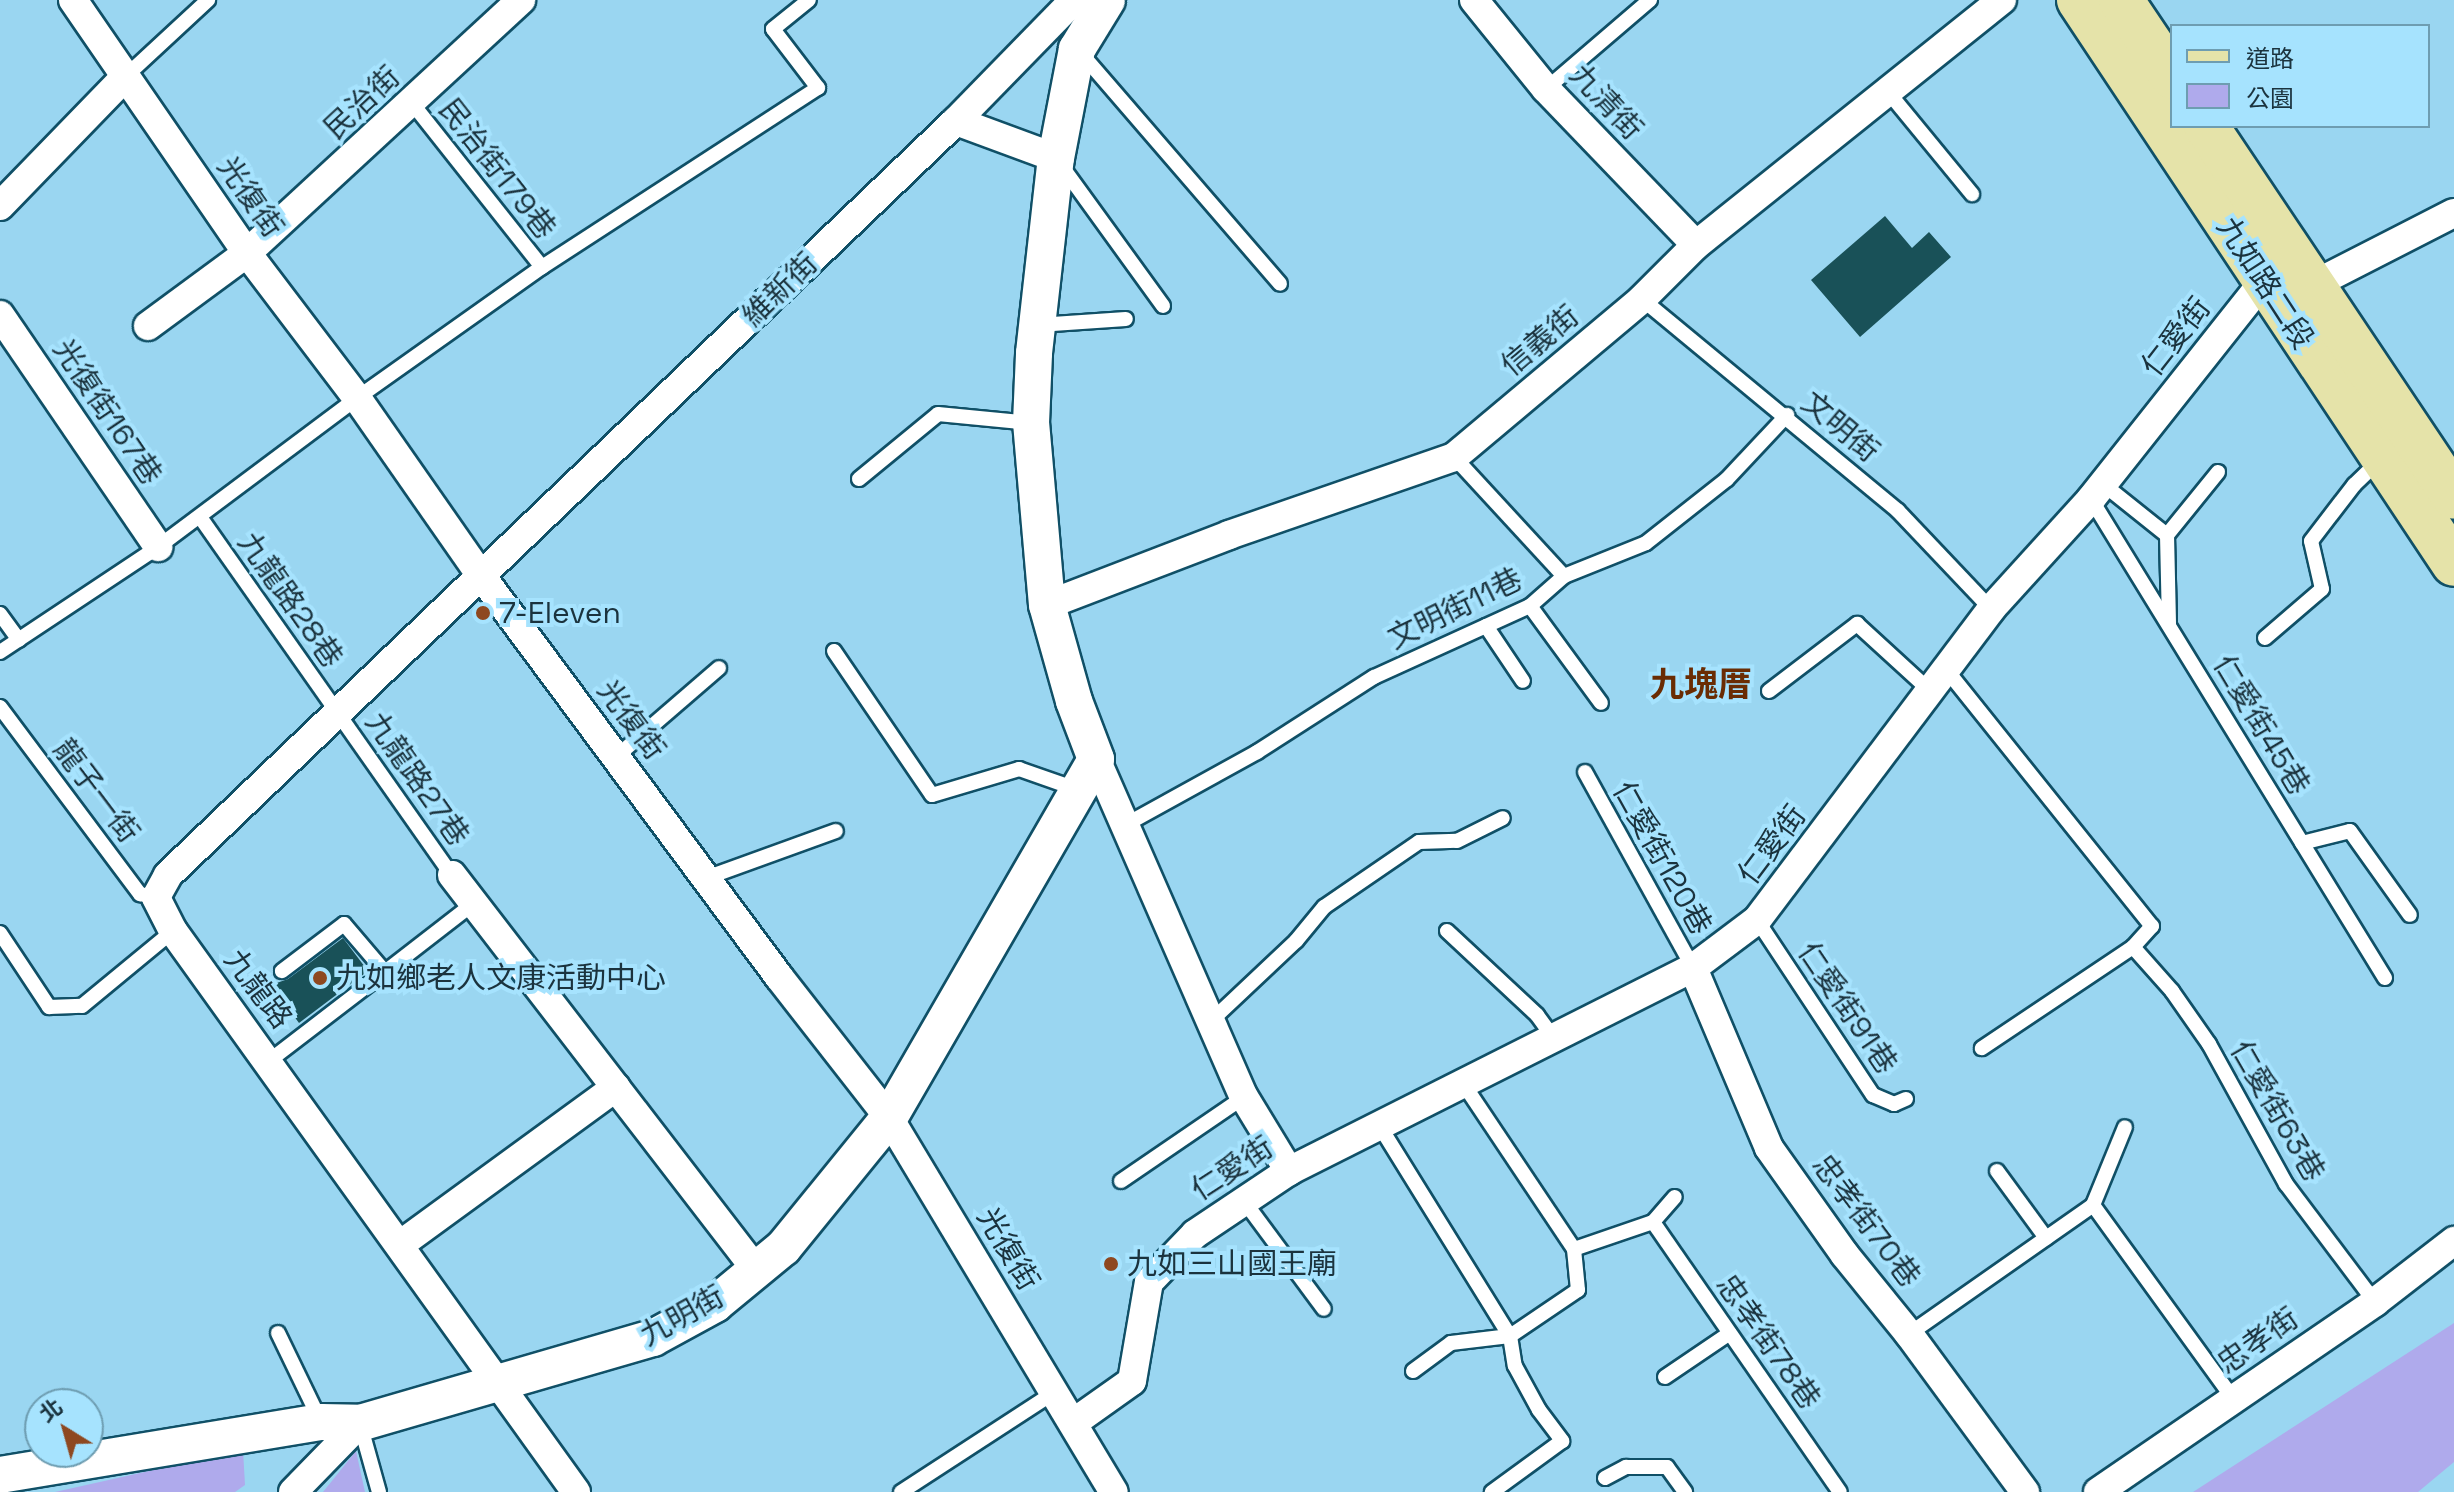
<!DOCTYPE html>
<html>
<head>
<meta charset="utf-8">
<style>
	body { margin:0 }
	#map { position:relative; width:2454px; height:1492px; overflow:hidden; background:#9ad6f1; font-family:"Space Grotesk","Noto Sans TC",sans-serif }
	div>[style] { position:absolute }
	.green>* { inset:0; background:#afaaec }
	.building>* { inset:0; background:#195158 }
	.roads { filter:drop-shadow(2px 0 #105067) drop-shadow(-2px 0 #105067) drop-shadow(0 2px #105067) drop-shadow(0 -2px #105067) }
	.service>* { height:14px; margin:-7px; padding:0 7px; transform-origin:7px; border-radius:7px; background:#fff }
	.minor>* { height:28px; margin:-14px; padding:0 14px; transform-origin:14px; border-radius:14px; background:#fff }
	.tertiary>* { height:36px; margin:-18px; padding:0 18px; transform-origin:18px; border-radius:18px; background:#fff }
	.primary>* { height:44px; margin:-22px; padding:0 22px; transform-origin:22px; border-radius:22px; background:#e5e3a9 }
	.dots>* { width:22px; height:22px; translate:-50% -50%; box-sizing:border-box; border:4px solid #a6e3fe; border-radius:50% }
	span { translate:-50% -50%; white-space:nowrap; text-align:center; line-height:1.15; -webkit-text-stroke:8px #a6e3fe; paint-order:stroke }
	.street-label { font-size:30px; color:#1b333e }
	.poi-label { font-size:30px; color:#1b333e }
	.left { translate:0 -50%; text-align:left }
	.quarter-label { font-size:34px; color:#6a2c03; font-weight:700 }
	.legend { position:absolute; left:2170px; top:24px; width:260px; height:104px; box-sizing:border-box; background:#a6e3fe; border:2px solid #6e9db1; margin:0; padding:10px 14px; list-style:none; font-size:24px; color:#1b333e }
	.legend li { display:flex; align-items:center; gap:16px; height:40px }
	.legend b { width:40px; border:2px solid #6e9db1 }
	.north { position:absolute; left:24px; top:1388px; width:80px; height:80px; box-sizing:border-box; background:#a6e3fe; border:2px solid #6e9db1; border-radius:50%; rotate:323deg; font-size:22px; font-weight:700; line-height:32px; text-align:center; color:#1b333e }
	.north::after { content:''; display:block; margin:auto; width:28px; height:36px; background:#8e4820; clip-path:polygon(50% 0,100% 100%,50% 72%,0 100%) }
</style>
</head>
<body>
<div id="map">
	<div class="green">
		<i style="clip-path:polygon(2454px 1323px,2454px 1462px,2418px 1492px,2193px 1492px)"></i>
		<i style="clip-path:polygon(243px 1450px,245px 1485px,235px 1492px,55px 1492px)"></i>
		<i style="clip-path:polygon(356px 1451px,365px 1492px,323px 1492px)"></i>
	</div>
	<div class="building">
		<i style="clip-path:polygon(1885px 216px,1912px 248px,1929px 232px,1951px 257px,1860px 337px,1811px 280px)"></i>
		<i style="clip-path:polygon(343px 938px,368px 971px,299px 1023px,271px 985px,288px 979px)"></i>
	</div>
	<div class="roads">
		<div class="service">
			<i style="left:1080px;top:52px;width:306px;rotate:49.2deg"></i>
			<i style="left:126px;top:76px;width:112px;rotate:-42.8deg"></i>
			<i style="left:1546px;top:89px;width:137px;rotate:-40.6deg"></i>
			<i style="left:1889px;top:93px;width:131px;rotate:50.6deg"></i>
			<i style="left:412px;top:103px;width:209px;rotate:51.6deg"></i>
			<i style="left:1061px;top:165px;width:174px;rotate:54.1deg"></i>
			<i style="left:1642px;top:299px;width:332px;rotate:39.6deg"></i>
			<i style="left:1898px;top:511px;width:135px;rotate:46.5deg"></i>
			<i style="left:1038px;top:325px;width:88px;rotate:-3.9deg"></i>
			<i style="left:1454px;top:457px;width:162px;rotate:47.3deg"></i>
			<i style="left:859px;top:479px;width:102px;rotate:-39.4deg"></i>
			<i style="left:938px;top:414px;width:93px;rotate:5.5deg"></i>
			<i style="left:2103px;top:484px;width:82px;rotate:38.6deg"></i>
			<i style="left:2167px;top:535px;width:89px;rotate:88.7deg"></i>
			<i style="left:2091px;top:499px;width:562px;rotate:58.46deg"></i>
			<i style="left:200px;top:517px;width:438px;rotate:54.9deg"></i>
			<i style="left:2167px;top:535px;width:81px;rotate:-51deg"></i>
			<i style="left:1530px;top:606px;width:120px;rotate:53.8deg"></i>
			<i style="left:0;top:614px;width:32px;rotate:54deg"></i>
			<i style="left:1486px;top:626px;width:66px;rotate:56.1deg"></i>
			<i style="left:2265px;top:638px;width:75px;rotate:-40.7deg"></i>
			<i style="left:2322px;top:589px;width:49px;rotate:-102.9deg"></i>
			<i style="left:2311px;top:541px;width:71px;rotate:-52.5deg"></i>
			<i style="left:2354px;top:485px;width:36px;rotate:-44deg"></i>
			<i style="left:834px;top:651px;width:174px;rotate:55.8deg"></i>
			<i style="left:932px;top:795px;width:91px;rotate:-16.6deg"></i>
			<i style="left:1019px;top:769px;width:64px;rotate:19.3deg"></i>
			<i style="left:0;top:652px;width:190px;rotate:-33.6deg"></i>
			<i style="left:158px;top:547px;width:249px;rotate:-36.8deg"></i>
			<i style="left:357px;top:398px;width:227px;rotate:-35.3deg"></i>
			<i style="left:542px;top:267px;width:329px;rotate:-33deg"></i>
			<i style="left:818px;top:88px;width:74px;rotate:-127.3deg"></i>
			<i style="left:773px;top:29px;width:46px;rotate:-38.9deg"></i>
			<i style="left:1945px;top:668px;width:331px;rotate:51.3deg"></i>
			<i style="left:2152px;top:926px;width:28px;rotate:132deg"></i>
			<i style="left:2133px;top:947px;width:182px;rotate:146.2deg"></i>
			<i style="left:1769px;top:691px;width:111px;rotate:-37.3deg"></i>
			<i style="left:1857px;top:624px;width:98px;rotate:42.5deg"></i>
			<i style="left:0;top:707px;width:234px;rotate:53.2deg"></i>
			<i style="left:140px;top:894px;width:16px;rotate:11deg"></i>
			<i style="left:616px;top:757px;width:136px;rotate:-40.8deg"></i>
			<i style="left:1585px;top:772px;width:224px;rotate:61.1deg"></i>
			<i style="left:1125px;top:825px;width:151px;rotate:-28.9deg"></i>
			<i style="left:1257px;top:752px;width:139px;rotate:-32.7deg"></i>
			<i style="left:1374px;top:677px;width:171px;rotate:-24.5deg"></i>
			<i style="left:1530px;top:606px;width:45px;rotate:-41.4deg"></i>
			<i style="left:1564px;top:576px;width:88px;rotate:-21.9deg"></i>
			<i style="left:1646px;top:543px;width:103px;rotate:-38.3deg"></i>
			<i style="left:1727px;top:479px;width:88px;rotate:-46.8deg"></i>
			<i style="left:2302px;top:843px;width:49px;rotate:-14deg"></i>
			<i style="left:2350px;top:831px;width:103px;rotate:54.5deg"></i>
			<i style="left:706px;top:878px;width:138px;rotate:-19.9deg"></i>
			<i style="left:1757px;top:920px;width:210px;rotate:56.5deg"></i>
			<i style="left:1873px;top:1095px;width:23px;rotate:23deg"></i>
			<i style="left:1894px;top:1104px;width:13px;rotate:-23deg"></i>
			<i style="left:1447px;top:931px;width:123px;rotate:43deg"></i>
			<i style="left:1537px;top:1015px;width:27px;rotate:54deg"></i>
			<i style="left:0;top:933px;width:89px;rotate:56.5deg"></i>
			<i style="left:49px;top:1007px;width:33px;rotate:-2deg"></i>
			<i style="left:82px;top:1006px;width:118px;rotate:-39.5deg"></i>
			<i style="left:2133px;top:947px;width:59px;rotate:48.4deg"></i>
			<i style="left:2172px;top:991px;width:65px;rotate:55.1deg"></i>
			<i style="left:2209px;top:1044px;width:160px;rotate:61.2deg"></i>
			<i style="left:2286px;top:1184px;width:148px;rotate:53deg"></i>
			<i style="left:385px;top:972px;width:113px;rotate:-37.8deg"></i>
			<i style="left:1211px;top:1021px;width:117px;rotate:-43.3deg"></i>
			<i style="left:1296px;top:941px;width:44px;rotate:-50.5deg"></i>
			<i style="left:1324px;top:907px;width:115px;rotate:-34.4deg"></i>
			<i style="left:1419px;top:842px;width:38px;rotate:-2deg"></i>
			<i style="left:1457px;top:841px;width:51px;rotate:-26.6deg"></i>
			<i style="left:269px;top:1061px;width:146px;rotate:-37.5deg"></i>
			<i style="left:385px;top:972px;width:63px;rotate:-130.5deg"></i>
			<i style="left:344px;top:924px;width:78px;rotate:142.8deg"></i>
			<i style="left:1379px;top:1125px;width:248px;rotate:58.2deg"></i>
			<i style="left:1510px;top:1336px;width:30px;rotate:81deg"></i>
			<i style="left:1515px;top:1366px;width:50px;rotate:61.4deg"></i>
			<i style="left:1539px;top:1410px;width:39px;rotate:53deg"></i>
			<i style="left:1562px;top:1441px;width:87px;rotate:143.9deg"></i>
			<i style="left:1997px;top:1171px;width:83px;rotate:53.8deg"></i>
			<i style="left:1121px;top:1181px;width:149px;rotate:-34.3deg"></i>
			<i style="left:1244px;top:1201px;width:134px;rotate:53.5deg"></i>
			<i style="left:2093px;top:1205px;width:241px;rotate:54.1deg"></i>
			<i style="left:1653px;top:1222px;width:328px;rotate:55.3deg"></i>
			<i style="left:1574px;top:1249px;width:83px;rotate:-18.9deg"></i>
			<i style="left:1653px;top:1222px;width:33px;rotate:-49deg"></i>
			<i style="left:278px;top:1333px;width:99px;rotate:64.2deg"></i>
			<i style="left:1909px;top:1334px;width:225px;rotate:-35deg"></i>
			<i style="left:2093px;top:1205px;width:84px;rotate:-67.7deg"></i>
			<i style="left:1413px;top:1371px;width:47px;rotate:-36.4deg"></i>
			<i style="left:1451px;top:1343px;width:59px;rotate:-6.8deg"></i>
			<i style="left:1510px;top:1336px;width:82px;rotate:-34.1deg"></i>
			<i style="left:1578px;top:1290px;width:41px;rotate:-95.6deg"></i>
			<i style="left:1574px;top:1249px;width:201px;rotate:-123.8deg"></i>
			<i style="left:1665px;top:1377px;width:78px;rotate:-34.1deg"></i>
			<i style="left:360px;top:1424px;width:71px;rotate:74.4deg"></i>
			<i style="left:1605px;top:1478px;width:24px;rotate:-28deg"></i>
			<i style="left:1626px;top:1467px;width:41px"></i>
			<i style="left:1667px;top:1467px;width:31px;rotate:54deg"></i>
			<i style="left:901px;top:1492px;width:184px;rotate:-33deg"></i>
		</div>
		<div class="minor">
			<i style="left:73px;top:0;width:307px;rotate:55.5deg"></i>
			<i style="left:247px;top:253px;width:182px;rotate:52.8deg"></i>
			<i style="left:357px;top:398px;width:218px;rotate:55.1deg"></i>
			<i style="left:482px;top:577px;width:498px;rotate:53.4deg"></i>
			<i style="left:779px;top:977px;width:179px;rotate:52deg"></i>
			<i style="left:889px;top:1118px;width:436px;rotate:59deg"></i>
			<i style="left:1474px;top:0;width:114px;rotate:51deg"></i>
			<i style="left:1546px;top:89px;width:216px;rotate:46.1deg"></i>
			<i style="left:956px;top:121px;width:107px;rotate:20.3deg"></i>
			<i style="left:0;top:206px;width:181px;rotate:-45.9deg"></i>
			<i style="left:0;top:315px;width:281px;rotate:55.7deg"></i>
			<i style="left:148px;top:326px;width:123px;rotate:-36.4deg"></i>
			<i style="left:247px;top:253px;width:373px;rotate:-42.7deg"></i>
			<i style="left:1047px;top:605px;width:195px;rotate:-21deg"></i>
			<i style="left:1229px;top:535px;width:238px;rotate:-19.1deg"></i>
			<i style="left:1454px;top:457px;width:246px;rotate:-40deg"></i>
			<i style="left:1642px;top:299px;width:76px;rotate:-45deg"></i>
			<i style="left:1696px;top:245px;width:392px;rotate:-38.7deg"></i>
			<i style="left:1096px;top:759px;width:369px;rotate:66.4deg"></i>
			<i style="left:1244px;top:1097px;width:87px;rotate:58.7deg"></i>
			<i style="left:452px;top:875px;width:498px;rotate:52.4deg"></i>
			<i style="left:1693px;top:968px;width:195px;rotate:67.1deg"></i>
			<i style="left:1769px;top:1148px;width:131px;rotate:54.6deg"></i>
			<i style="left:1845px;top:1255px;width:102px;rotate:51deg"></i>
			<i style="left:1909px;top:1334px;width:196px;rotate:53.7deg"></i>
			<i style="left:401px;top:1244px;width:266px;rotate:-36.1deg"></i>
			<i style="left:1073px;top:1423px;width:72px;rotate:-35.4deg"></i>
			<i style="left:1132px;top:1381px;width:100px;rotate:-80.3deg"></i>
			<i style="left:1149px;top:1282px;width:66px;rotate:-46.2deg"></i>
			<i style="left:1195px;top:1234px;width:113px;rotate:-33.8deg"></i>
			<i style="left:1289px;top:1171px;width:452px;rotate:-26.7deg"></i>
			<i style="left:1693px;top:968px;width:80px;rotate:-36.9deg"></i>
			<i style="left:1757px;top:920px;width:389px;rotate:-53deg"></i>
			<i style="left:1991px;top:609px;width:149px;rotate:-47.7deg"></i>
			<i style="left:2091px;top:499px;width:277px;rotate:-51.6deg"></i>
			<i style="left:2263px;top:282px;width:50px;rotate:3.4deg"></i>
			<i style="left:2313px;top:285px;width:158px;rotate:-27.1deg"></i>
			<i style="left:293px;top:1492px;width:96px;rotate:-45.8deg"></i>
			<i style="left:576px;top:1492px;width:691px;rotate:-125.69deg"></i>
			<i style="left:173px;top:931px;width:38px;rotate:-117deg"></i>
			<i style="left:156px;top:897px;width:25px;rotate:-61deg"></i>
			<i style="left:168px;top:875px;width:1091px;rotate:-43.74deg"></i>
			<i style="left:956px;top:121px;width:169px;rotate:-45.7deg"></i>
			<i style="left:2098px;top:1492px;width:336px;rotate:-34.4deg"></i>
			<i style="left:2375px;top:1302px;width:100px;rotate:-37.7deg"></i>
		</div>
		<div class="tertiary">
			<i style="left:0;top:1475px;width:325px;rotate:-9.4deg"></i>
			<i style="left:321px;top:1422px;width:39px;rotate:1deg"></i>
			<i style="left:360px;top:1423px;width:305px;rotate:-16.2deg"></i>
			<i style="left:653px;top:1338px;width:71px;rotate:-28.7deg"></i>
			<i style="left:715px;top:1304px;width:89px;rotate:-39.6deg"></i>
			<i style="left:784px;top:1247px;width:166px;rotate:-50.9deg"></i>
			<i style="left:889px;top:1118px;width:414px;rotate:-60deg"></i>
			<i style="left:1096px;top:759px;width:62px;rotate:-110.8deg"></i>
			<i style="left:1074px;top:701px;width:100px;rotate:-105.7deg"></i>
			<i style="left:1047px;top:605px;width:183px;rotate:-95deg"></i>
			<i style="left:1031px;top:423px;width:70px;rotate:-87.5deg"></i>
			<i style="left:1034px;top:353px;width:196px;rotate:-83.6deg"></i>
			<i style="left:1056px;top:158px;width:111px;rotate:-79.1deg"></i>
			<i style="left:1077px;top:49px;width:57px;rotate:-58.5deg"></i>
		</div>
		<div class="primary">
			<i style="left:2079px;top:0;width:677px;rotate:56.38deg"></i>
			<i style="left:2121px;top:0;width:92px;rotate:56.1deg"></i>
			<i style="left:2206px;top:126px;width:446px;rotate:56.2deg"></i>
		</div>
	</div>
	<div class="dots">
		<i style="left:483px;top:613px;background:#8e4820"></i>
		<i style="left:320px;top:978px;background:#8e4820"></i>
		<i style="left:1111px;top:1264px;background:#8e4820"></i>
	</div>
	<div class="street-label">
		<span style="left:1606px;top:102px;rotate:47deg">九清街</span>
		<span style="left:362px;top:103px;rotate:-43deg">民治街</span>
		<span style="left:497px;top:169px;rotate:52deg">民治街179巷</span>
		<span style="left:250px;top:197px;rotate:55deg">光復街</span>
		<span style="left:2265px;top:283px;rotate:57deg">九如路二段</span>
		<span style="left:780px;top:290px;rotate:-44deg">維新街</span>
		<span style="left:2176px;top:337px;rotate:-52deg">仁愛街</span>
		<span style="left:1540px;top:341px;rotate:-40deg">信義街</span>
		<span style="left:107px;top:412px;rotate:56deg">光復街167巷</span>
		<span style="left:1840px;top:427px;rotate:40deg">文明街</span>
		<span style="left:290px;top:600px;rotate:55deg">九龍路28巷</span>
		<span style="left:1455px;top:609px;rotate:-26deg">文明街11巷</span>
		<span style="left:631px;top:720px;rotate:53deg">光復街</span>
		<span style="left:2261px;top:725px;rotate:59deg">仁愛街45巷</span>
		<span style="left:417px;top:779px;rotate:55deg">九龍路27巷</span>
		<span style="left:96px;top:791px;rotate:53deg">龍子一街</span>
		<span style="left:1772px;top:845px;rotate:-53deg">仁愛街</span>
		<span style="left:1662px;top:858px;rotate:61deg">仁愛街120巷</span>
		<span style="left:258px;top:989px;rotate:53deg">九龍路</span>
		<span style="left:1847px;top:1008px;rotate:56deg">仁愛街91巷</span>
		<span style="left:2277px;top:1111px;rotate:60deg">仁愛街63巷</span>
		<span style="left:1232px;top:1169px;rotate:-33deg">仁愛街</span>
		<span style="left:1866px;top:1221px;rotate:53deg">忠孝街70巷</span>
		<span style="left:1008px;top:1249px;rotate:59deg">光復街</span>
		<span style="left:682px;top:1316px;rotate:-29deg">九明街</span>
		<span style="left:2258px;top:1341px;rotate:-35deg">忠孝街</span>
		<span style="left:1768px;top:1342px;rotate:55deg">忠孝街78巷</span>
	</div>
	<div class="poi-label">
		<span class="left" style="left:499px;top:613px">7-Eleven</span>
		<span class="left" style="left:336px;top:978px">九如鄉老人文康活動中心</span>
		<span class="left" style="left:1127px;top:1264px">九如三山國王廟</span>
	</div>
	<div class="quarter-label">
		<span style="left:1701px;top:685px">九塊厝</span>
	</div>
	<ul class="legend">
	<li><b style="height:10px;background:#e5e3a9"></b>道路</li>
	<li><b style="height:22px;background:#afaaec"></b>公園</li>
	</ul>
	<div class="north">北</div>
</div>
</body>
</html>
